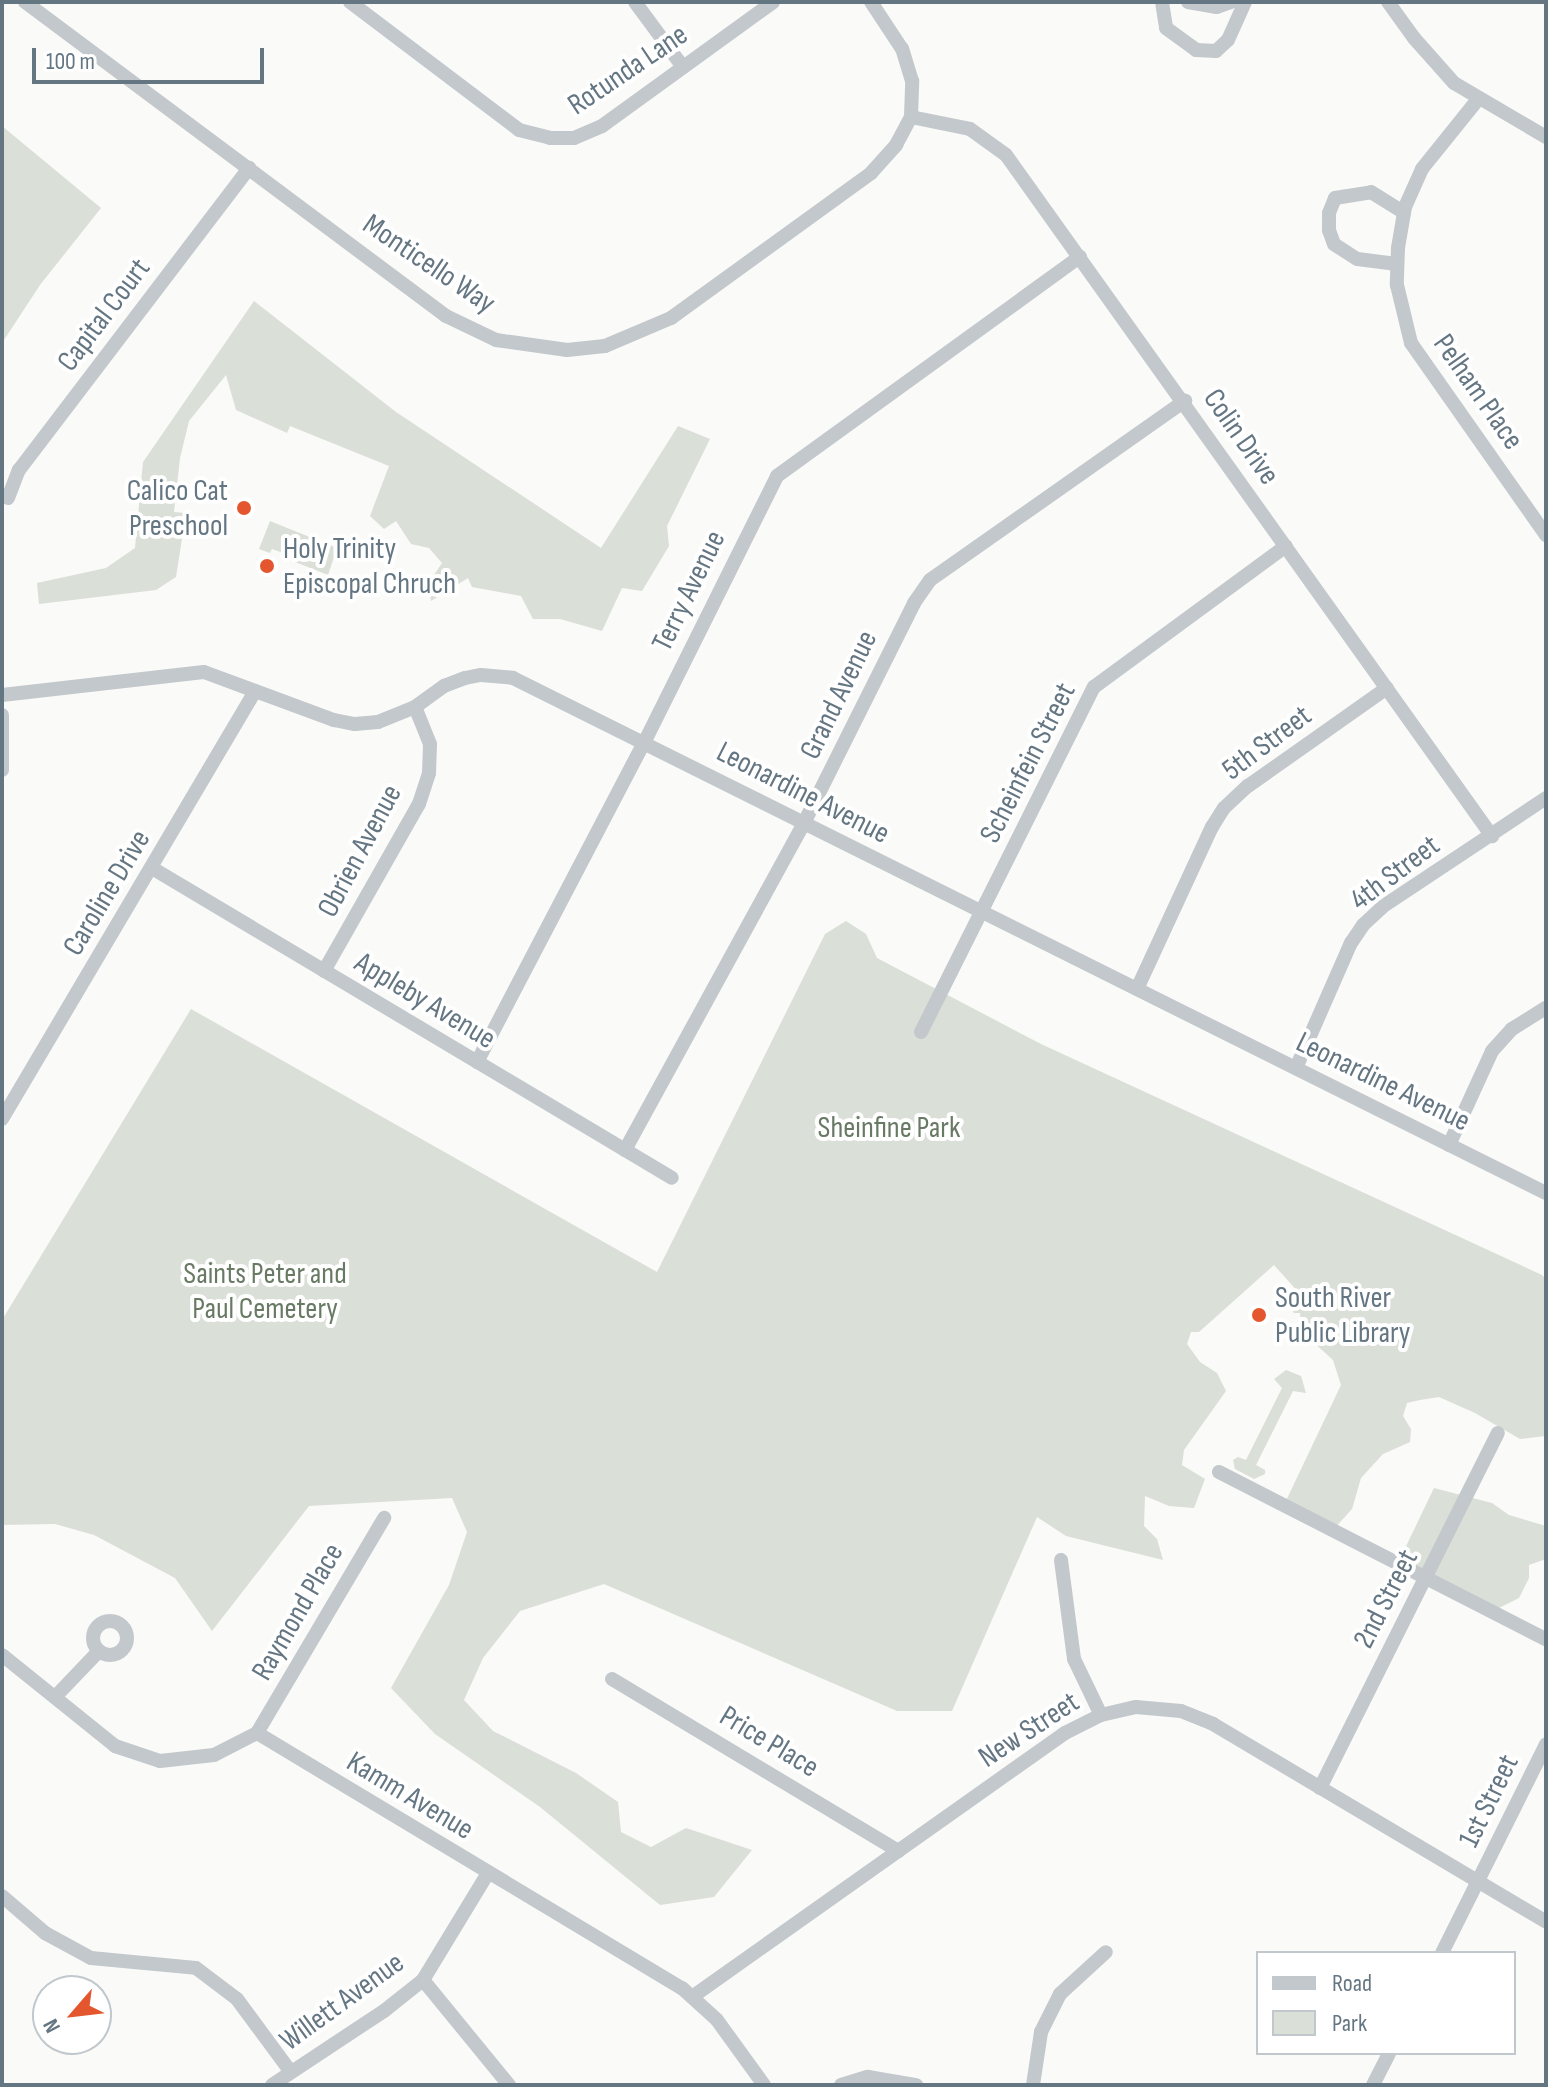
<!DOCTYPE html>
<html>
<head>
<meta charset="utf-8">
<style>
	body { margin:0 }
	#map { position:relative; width:1548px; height:2087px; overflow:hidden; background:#fafaf8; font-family:"Sofia Sans Condensed",sans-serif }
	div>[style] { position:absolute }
	.green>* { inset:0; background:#dadfd7 }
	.street>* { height:14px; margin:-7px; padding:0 7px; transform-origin:7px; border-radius:7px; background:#c3c8cc }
	.street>.ring { margin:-7px; padding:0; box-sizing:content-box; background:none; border:14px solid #c3c8cc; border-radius:50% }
	.dots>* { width:22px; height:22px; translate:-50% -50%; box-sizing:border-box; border:4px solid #fff; border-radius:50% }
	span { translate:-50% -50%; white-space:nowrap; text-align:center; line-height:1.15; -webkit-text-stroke:8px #fff; paint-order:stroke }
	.street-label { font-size:30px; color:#657683 }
	.poi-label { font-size:30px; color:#657683 }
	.right { translate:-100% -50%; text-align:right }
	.left { translate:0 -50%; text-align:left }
	.park-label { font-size:30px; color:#687a64 }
	.frame { position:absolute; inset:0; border:4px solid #657683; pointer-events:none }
	.legend { position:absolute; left:1256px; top:1951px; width:260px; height:104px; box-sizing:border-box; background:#fff; border:2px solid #c1c8cd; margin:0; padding:10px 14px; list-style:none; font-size:24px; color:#657683 }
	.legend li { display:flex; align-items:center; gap:16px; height:40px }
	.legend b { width:40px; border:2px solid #c1c8cd }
	.north { position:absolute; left:32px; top:1975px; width:80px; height:80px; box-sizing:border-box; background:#fff; border:2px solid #c1c8cd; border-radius:50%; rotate:242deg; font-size:22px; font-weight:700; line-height:32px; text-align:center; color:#657683 }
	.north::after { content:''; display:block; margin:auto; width:28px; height:36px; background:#e4572e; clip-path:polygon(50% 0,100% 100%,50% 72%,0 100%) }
	.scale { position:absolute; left:32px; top:48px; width:232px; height:36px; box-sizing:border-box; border:4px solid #657683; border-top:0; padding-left:10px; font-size:24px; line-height:28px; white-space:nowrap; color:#657683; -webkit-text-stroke:6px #fff; paint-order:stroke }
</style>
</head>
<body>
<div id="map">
	<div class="green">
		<i style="clip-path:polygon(2px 126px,101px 208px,40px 285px,2px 343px)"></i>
		<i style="clip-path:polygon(254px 301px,396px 412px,601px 548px,678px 426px,710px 439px,667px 526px,669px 546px,642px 591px,622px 588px,602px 631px,560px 619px,533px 619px,521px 596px,472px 587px,468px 578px,431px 601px,428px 584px,442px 563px,429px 548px,411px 544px,396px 521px,384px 529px,370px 516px,389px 466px,290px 426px,287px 433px,236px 410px,226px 375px,189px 421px,180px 458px,174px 512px,186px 513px,176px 577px,156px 590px,39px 604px,37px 583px,106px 568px,135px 548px,143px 462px)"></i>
		<i style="clip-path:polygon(270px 521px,337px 548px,328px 575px,285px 558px,286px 554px,272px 549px,270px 553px,259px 549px)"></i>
		<i style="clip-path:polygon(846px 921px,866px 934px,877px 958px,1041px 1044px,1542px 1275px,1546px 1279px,1546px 1436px,1520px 1439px,1475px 1413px,1439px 1397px,1420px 1400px,1407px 1403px,1403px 1416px,1411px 1429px,1410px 1442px,1383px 1454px,1361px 1478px,1352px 1509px,1333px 1530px,1284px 1505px,1341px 1385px,1333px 1360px,1302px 1332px,1300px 1313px,1294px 1313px,1289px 1305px,1300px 1294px,1274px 1265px,1199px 1332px,1191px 1332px,1187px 1344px,1200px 1362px,1217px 1373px,1226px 1391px,1184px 1450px,1182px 1465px,1205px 1479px,1194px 1508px,1169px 1506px,1145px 1496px,1144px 1526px,1157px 1539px,1163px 1560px,1066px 1536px,1037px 1517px,952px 1711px,897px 1711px,604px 1584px,520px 1611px,483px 1658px,464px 1700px,493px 1731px,576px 1773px,618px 1802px,621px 1832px,651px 1847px,686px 1828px,752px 1850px,714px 1897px,660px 1905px,540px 1807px,435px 1734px,391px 1688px,449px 1585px,467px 1532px,452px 1498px,309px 1506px,212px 1631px,175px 1578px,94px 1535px,55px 1524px,2px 1525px,2px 1320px,191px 1009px,657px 1272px,825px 934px)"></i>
		<i style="clip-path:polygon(1286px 1370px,1301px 1376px,1306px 1393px,1293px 1391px,1256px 1465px,1265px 1470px,1265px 1474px,1254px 1479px,1235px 1469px,1233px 1460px,1238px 1457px,1246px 1460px,1282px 1388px,1274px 1379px)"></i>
		<i style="clip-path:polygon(1434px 1488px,1492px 1503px,1509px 1515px,1546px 1526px,1546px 1559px,1529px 1565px,1529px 1578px,1519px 1598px,1493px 1611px,1398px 1563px)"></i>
	</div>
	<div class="street">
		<i style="left:25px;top:2px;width:525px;rotate:36.72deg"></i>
		<i style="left:446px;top:316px;width:55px;rotate:25.6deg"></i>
		<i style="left:496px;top:340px;width:72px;rotate:8deg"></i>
		<i style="left:567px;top:350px;width:38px;rotate:-6deg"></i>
		<i style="left:605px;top:346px;width:72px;rotate:-23deg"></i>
		<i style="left:671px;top:318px;width:247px;rotate:-35.9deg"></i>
		<i style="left:871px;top:173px;width:38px;rotate:-48deg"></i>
		<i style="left:896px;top:145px;width:32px;rotate:-62deg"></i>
		<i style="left:911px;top:117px;width:36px;rotate:-88deg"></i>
		<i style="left:912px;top:81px;width:34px;rotate:-107deg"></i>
		<i style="left:902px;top:49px;width:56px;rotate:-123.4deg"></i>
		<i style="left:350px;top:2px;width:212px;rotate:37.1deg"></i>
		<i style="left:519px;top:130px;width:32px;rotate:14deg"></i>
		<i style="left:550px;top:138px;width:24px"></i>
		<i style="left:574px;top:138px;width:30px;rotate:-23deg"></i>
		<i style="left:602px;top:126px;width:211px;rotate:-35.9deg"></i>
		<i style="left:635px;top:2px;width:81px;rotate:53.6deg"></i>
		<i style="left:1162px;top:2px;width:26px;rotate:81deg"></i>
		<i style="left:1166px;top:28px;width:37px;rotate:36deg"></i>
		<i style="left:1196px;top:50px;width:20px;rotate:3deg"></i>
		<i style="left:1216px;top:51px;width:16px;rotate:-43deg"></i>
		<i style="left:1228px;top:40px;width:42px;rotate:-65.9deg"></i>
		<i style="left:1188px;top:2px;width:29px;rotate:10deg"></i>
		<i style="left:1217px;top:7px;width:15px;rotate:-20deg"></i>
		<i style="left:1388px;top:2px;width:44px;rotate:54.2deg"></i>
		<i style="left:1414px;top:38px;width:60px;rotate:48.4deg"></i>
		<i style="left:1454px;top:83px;width:107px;rotate:30.4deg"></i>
		<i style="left:1479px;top:98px;width:91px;rotate:128.8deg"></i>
		<i style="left:1422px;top:169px;width:42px;rotate:114.1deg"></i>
		<i style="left:1405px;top:207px;width:42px;rotate:99.7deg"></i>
		<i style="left:1398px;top:248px;width:37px;rotate:92deg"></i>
		<i style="left:1397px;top:285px;width:60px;rotate:76.4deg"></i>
		<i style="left:1411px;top:343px;width:235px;rotate:54.9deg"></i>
		<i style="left:911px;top:117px;width:60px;rotate:11.5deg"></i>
		<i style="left:970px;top:129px;width:44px;rotate:35.8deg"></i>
		<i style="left:1006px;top:155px;width:837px;rotate:54.49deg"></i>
		<i style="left:1397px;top:264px;width:40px;rotate:-172.9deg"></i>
		<i style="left:1357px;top:259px;width:27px;rotate:-147deg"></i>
		<i style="left:1334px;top:244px;width:15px;rotate:-110deg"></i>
		<i style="left:1329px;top:230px;width:17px;rotate:-90deg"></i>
		<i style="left:1329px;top:213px;width:16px;rotate:-68deg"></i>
		<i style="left:1335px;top:198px;width:36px;rotate:-9deg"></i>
		<i style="left:1371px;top:192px;width:39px;rotate:32deg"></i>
		<i style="left:8px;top:498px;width:30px;rotate:-69deg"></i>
		<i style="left:19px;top:470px;width:380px;rotate:-52.7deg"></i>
		<i style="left:2px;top:695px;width:203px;rotate:-6.5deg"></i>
		<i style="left:204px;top:672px;width:139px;rotate:20.3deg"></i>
		<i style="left:334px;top:720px;width:21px;rotate:11deg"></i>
		<i style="left:355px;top:724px;width:23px;rotate:-5deg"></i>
		<i style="left:378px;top:722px;width:40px;rotate:-22deg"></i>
		<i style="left:415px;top:707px;width:36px;rotate:-36deg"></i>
		<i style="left:444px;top:686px;width:22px;rotate:-21deg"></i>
		<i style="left:465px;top:678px;width:16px;rotate:-11deg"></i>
		<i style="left:481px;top:675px;width:32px;rotate:5deg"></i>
		<i style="left:513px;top:678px;width:1154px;rotate:26.5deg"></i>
		<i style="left:2px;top:715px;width:55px;rotate:90deg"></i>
		<i style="left:152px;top:868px;width:605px;rotate:30.8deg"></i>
		<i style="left:324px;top:971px;width:192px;rotate:-60.4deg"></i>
		<i style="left:419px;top:804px;width:33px;rotate:-72deg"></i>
		<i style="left:429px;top:773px;width:29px;rotate:-88deg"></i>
		<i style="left:430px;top:744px;width:40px;rotate:-112deg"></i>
		<i style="left:1137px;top:989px;width:179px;rotate:-65.2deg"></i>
		<i style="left:1212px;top:827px;width:22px;rotate:-58deg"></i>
		<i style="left:1224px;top:808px;width:33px;rotate:-43deg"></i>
		<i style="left:1248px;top:786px;width:170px;rotate:-35.2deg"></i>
		<i style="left:921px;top:1032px;width:386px;rotate:-63.4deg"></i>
		<i style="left:1094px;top:687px;width:238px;rotate:-36.3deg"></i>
		<i style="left:477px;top:1062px;width:362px;rotate:-62.4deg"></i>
		<i style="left:645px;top:741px;width:296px;rotate:-63.5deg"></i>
		<i style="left:777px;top:476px;width:374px;rotate:-35.9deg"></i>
		<i style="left:1296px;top:1068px;width:137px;rotate:-66.3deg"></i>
		<i style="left:1351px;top:943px;width:22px;rotate:-56deg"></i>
		<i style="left:1363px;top:925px;width:26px;rotate:-43deg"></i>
		<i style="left:1382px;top:907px;width:197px;rotate:-33.6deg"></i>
		<i style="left:2px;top:1119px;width:497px;rotate:-59.4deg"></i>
		<i style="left:1449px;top:1145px;width:103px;rotate:-65.4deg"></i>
		<i style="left:1492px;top:1051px;width:30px;rotate:-48deg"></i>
		<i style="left:1512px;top:1029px;width:40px;rotate:-32deg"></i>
		<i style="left:625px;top:1150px;width:373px;rotate:-61.3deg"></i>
		<i style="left:804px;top:823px;width:246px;rotate:-63.4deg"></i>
		<i style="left:914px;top:603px;width:28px;rotate:-55deg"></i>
		<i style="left:930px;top:580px;width:312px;rotate:-35.1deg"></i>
		<i style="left:1219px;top:1472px;width:367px;rotate:27.1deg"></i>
		<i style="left:1061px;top:1560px;width:100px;rotate:82.5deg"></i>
		<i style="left:1074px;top:1659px;width:62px;rotate:64.3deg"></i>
		<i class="ring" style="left:93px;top:1621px;width:20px;height:20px"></i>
		<i style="left:2px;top:1655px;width:145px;rotate:38.8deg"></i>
		<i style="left:115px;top:1746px;width:47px;rotate:18.4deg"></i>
		<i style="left:160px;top:1761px;width:54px;rotate:-6.3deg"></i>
		<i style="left:214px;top:1755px;width:48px;rotate:-27.1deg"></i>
		<i style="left:257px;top:1733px;width:250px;rotate:-59.4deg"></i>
		<i style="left:612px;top:1679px;width:334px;rotate:31deg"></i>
		<i style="left:56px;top:1696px;width:62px;rotate:-46.3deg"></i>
		<i style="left:257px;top:1733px;width:496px;rotate:31deg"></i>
		<i style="left:682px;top:1988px;width:47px;rotate:42.4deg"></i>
		<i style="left:717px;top:2020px;width:80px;rotate:54.1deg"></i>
		<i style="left:1320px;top:1788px;width:397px;rotate:-63.4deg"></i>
		<i style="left:2px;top:1896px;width:57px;rotate:40.7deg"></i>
		<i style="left:45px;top:1933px;width:52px;rotate:28.5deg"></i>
		<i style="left:91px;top:1958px;width:105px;rotate:5.4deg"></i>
		<i style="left:196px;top:1968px;width:51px;rotate:37.1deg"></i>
		<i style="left:237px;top:1999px;width:89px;rotate:53.6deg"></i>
		<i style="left:1442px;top:1953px;width:233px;rotate:-63.5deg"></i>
		<i style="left:423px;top:1980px;width:136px;rotate:50.7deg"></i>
		<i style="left:692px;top:1997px;width:457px;rotate:-35.3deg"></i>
		<i style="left:1065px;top:1733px;width:40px;rotate:-26.6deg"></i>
		<i style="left:1101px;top:1715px;width:36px;rotate:-13deg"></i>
		<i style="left:1136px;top:1707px;width:45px;rotate:5.1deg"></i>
		<i style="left:1181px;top:1711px;width:35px;rotate:22deg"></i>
		<i style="left:1213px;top:1724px;width:387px;rotate:30.7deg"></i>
		<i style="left:272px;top:2085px;width:134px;rotate:-33.5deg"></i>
		<i style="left:384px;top:2011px;width:50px;rotate:-38.5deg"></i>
		<i style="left:423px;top:1980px;width:125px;rotate:-58.7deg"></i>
		<i style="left:841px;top:2085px;width:28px;rotate:-17deg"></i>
		<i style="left:868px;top:2077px;width:49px;rotate:9.5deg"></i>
		<i style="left:1033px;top:2085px;width:54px;rotate:-81.4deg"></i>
		<i style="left:1041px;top:2032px;width:42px;rotate:-63.4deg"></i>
		<i style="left:1060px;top:1994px;width:62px;rotate:-42.4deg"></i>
		<i style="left:1373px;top:2085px;width:36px;rotate:-63deg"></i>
	</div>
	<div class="dots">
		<i style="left:244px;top:508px;background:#e4572e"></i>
		<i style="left:267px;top:566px;background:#e4572e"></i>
		<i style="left:1259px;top:1315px;background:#e4572e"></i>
	</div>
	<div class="street-label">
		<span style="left:628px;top:70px;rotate:-34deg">Rotunda Lane</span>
		<span style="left:429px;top:264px;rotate:34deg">Monticello Way</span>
		<span style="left:104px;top:315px;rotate:-53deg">Capital Court</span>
		<span style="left:1478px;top:392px;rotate:55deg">Pelham Place</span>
		<span style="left:1241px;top:437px;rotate:55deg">Colin Drive</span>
		<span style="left:689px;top:591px;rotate:-64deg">Terry Avenue</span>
		<span style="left:839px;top:695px;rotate:-64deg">Grand Avenue</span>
		<span style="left:1267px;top:743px;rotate:-37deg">5th Street</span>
		<span style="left:1028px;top:763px;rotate:-63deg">Scheinfein Street</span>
		<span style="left:803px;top:793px;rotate:27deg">Leonardine Avenue</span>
		<span style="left:360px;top:851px;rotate:-62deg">Obrien Avenue</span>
		<span style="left:1395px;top:873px;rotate:-37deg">4th Street</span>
		<span style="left:107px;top:893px;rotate:-59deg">Caroline Drive</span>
		<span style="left:425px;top:1001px;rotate:31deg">Appleby Avenue</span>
		<span style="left:1383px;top:1082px;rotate:26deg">Leonardine Avenue</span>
		<span style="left:1386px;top:1599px;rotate:-63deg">2nd Street</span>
		<span style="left:298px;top:1612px;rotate:-60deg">Raymond Place</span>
		<span style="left:1029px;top:1730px;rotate:-33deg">New Street</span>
		<span style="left:769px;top:1742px;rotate:31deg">Price Place</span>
		<span style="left:410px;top:1796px;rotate:31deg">Kamm Avenue</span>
		<span style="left:1489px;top:1801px;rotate:-64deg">1st Street</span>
		<span style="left:342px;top:2002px;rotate:-36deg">Willett Avenue</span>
	</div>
	<div class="poi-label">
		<span class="right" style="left:228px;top:508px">Calico Cat<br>Preschool</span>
		<span class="left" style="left:283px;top:566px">Holy Trinity<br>Episcopal Chruch</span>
		<span class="left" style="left:1275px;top:1315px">South River<br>Public Library</span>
	</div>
	<div class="park-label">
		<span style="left:889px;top:1128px">Sheinfine Park</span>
		<span style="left:265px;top:1291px">Saints Peter and<br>Paul Cemetery</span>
	</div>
	<div class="frame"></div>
	<ul class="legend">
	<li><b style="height:10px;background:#c3c8cc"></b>Road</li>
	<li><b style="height:22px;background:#dadfd7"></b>Park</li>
	</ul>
	<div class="north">N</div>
	<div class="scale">100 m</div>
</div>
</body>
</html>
